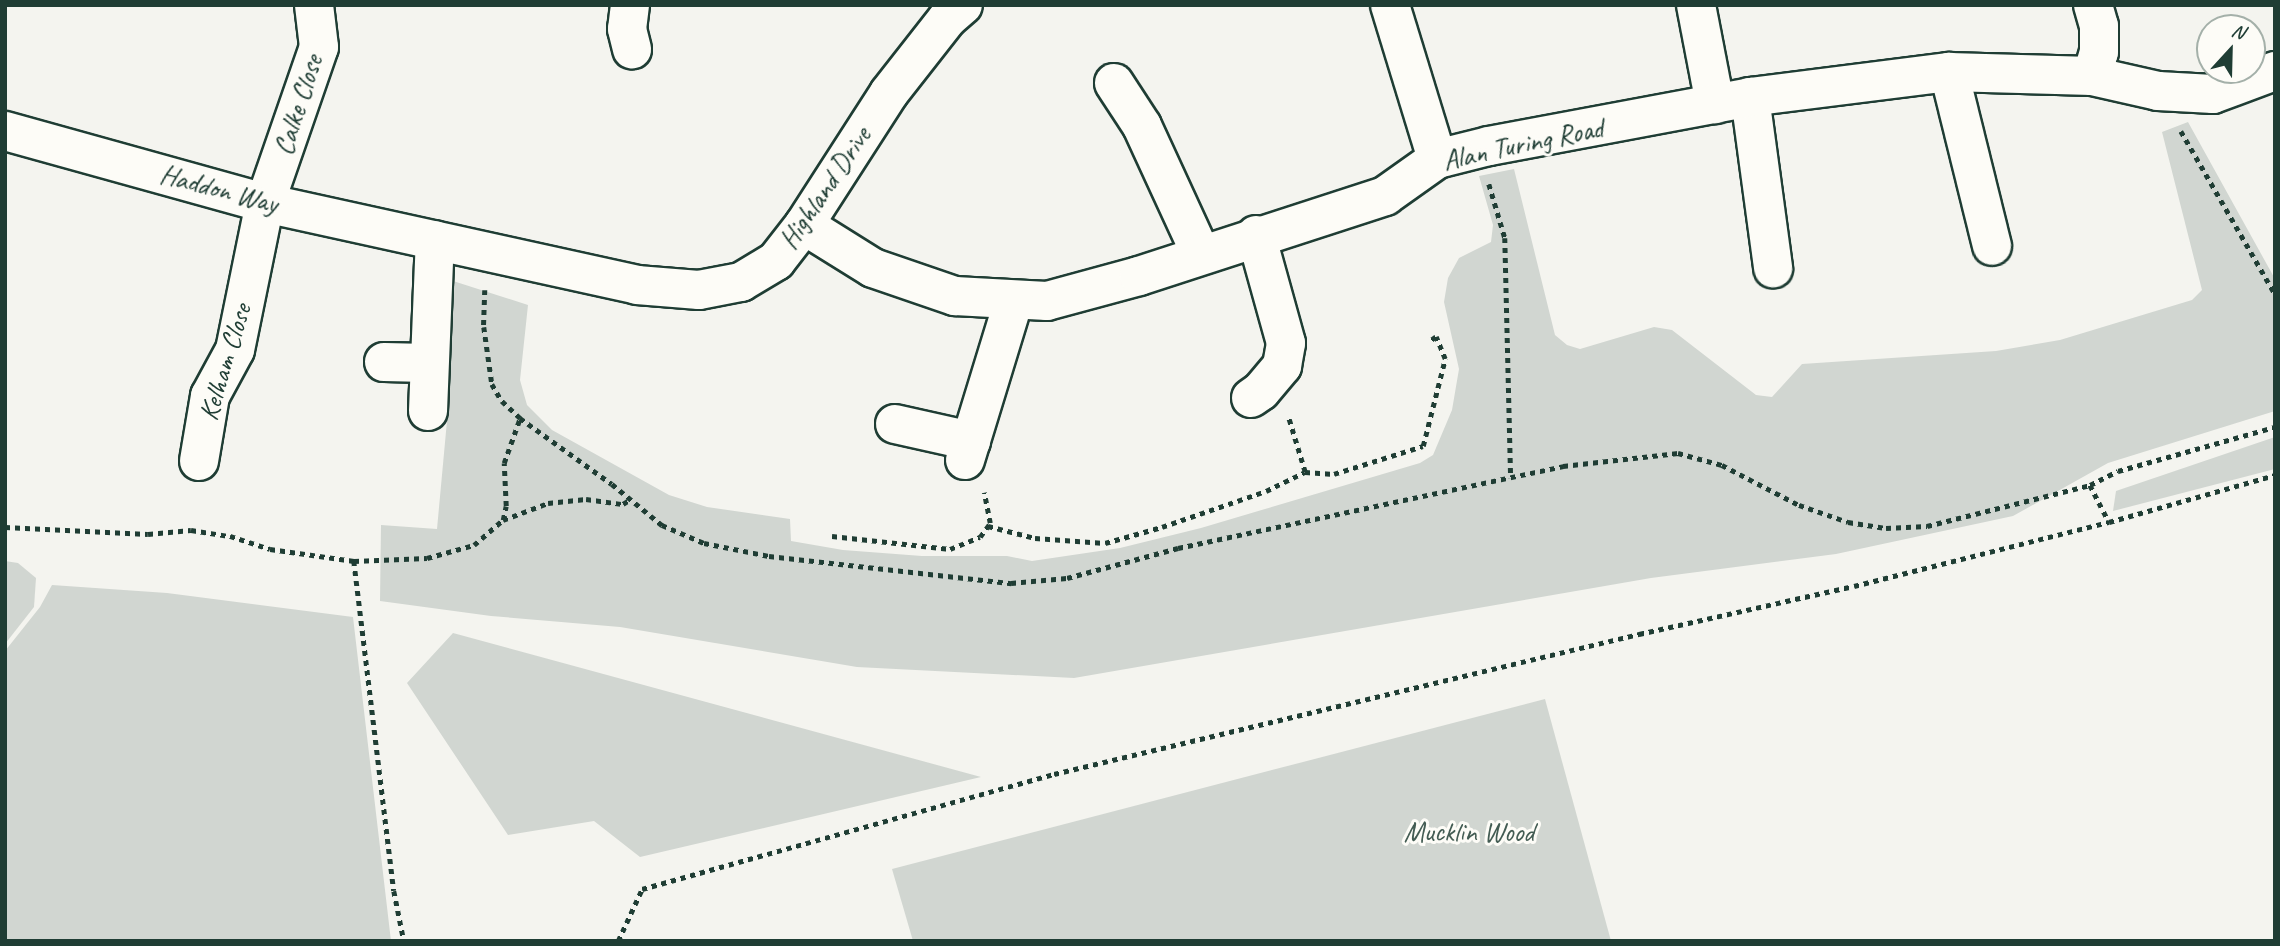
<!DOCTYPE html>
<html>
<head>
<meta charset="utf-8">
<style>
	body { margin:0 }
	#map { position:relative; width:2280px; height:946px; overflow:hidden; background:#f4f4ef; font-family:Caveat,sans-serif }
	div>[style] { position:absolute }
	.green>* { inset:0; background:#d1d6d1 }
	.path>* { height:4.5px; margin-top:-2.25px; transform-origin:0; background:repeating-linear-gradient(90deg,#1f3d34 0 5px,transparent 0 10px) }
	.roads { filter:drop-shadow(2px 0 #1f3d34) drop-shadow(-2px 0 #1f3d34) drop-shadow(0 2px #1f3d34) drop-shadow(0 -2px #1f3d34) }
	.minor>* { height:38px; margin:-19px; padding:0 19px; transform-origin:19px; border-radius:19px; background:#fdfcf7 }
	span { translate:-50% -50%; white-space:nowrap; text-align:center; line-height:1.15; -webkit-text-stroke:6px #fdfcf7; paint-order:stroke }
	.street-label { font-size:28px; color:#1f3d34 }
	.park-label { font-size:28px; color:#435c53 }
	.frame { position:absolute; inset:0; border:7px solid #1f3d34; pointer-events:none }
	.north { position:absolute; left:2196px; top:14px; width:70px; height:70px; box-sizing:border-box; background:#fdfcf7; border:2px solid #a4b0a9; border-radius:50%; rotate:22deg; font-size:19px; font-weight:700; line-height:28px; text-align:center; color:#1f3d34 }
	.north::after { content:''; display:block; margin:auto; width:24px; height:32px; background:#1f3d34; clip-path:polygon(50% 0,100% 100%,50% 72%,0 100%) }
</style>
</head>
<body>
<div id="map">
	<div class="green">
		<i style="clip-path:polygon(2188px 122px,2275px 279px,2275px 411px,2108px 463px,2013px 516px,1836px 554px,1651px 578px,1074px 678px,857px 667px,620px 627px,491px 616px,380px 601px,381px 525px,437px 529px,448px 410px,450px 280px,528px 305px,520px 380px,527px 405px,552px 430px,669px 495px,707px 507px,790px 519px,791px 541px,843px 550px,922px 556px,1007px 556px,1032px 561px,1120px 548px,1201px 528px,1420px 463px,1433px 455px,1452px 410px,1459px 369px,1444px 302px,1448px 278px,1459px 258px,1491px 242px,1493px 225px,1479px 176px,1514px 169px,1555px 335px,1567px 345px,1580px 349px,1654px 327px,1672px 330px,1756px 395px,1772px 397px,1802px 364px,1996px 351px,2060px 340px,2192px 300px,2202px 290px,2162px 132px)"></i>
		<i style="clip-path:polygon(2275px 437px,2275px 469px,2113px 511px,2116px 491px)"></i>
		<i style="clip-path:polygon(5px 561px,18px 563px,36px 578px,34px 607px,5px 644px)"></i>
		<i style="clip-path:polygon(52px 585px,167px 593px,353px 617px,391px 941px,5px 941px,5px 651px,40px 607px)"></i>
		<i style="clip-path:polygon(453px 633px,981px 777px,640px 857px,594px 821px,508px 835px,407px 683px)"></i>
		<i style="clip-path:polygon(1545px 699px,1611px 941px,913px 941px,892px 869px)"></i>
	</div>
	<div class="path">
		<i style="left:2181px;top:131px;width:188px;rotate:60deg"></i>
		<i style="left:1489px;top:184px;width:56px;rotate:73.5deg"></i>
		<i style="left:1505px;top:238px;width:240px;rotate:88.6deg"></i>
		<i style="left:485px;top:290px;width:37px;rotate:92deg"></i>
		<i style="left:484px;top:327px;width:58px;rotate:82deg"></i>
		<i style="left:492px;top:384px;width:20px;rotate:60deg"></i>
		<i style="left:502px;top:401px;width:25px;rotate:43deg"></i>
		<i style="left:520px;top:418px;width:113px;rotate:35.7deg"></i>
		<i style="left:612px;top:484px;width:65px;rotate:39.4deg"></i>
		<i style="left:662px;top:525px;width:46px;rotate:23.2deg"></i>
		<i style="left:704px;top:543px;width:66px;rotate:11.3deg"></i>
		<i style="left:769px;top:556px;width:244px;rotate:6.4deg"></i>
		<i style="left:1011px;top:583px;width:56px;rotate:-5.1deg"></i>
		<i style="left:1067px;top:578px;width:115px;rotate:-15.1deg"></i>
		<i style="left:1178px;top:548px;width:394px;rotate:-12deg"></i>
		<i style="left:1563px;top:466px;width:116px;rotate:-6.4deg"></i>
		<i style="left:1678px;top:453px;width:46px;rotate:15.3deg"></i>
		<i style="left:1722px;top:465px;width:87px;rotate:27.5deg"></i>
		<i style="left:1799px;top:505px;width:52px;rotate:19.1deg"></i>
		<i style="left:1848px;top:522px;width:38px;rotate:9deg"></i>
		<i style="left:1886px;top:528px;width:41px;rotate:-2.8deg"></i>
		<i style="left:1927px;top:526px;width:168px;rotate:-14.1deg"></i>
		<i style="left:2090px;top:485px;width:42px;rotate:62.8deg"></i>
		<i style="left:1305px;top:472px;width:29px;rotate:4deg"></i>
		<i style="left:1334px;top:474px;width:93px;rotate:-17.5deg"></i>
		<i style="left:1423px;top:446px;width:90px;rotate:-75.8deg"></i>
		<i style="left:1445px;top:359px;width:24px;rotate:-112deg"></i>
		<i style="left:1436px;top:337px;width:9px;rotate:144deg"></i>
		<i style="left:2090px;top:485px;width:31px;rotate:-27deg"></i>
		<i style="left:2118px;top:471px;width:163px;rotate:-15.7deg"></i>
		<i style="left:503px;top:520px;width:48px;rotate:-20.7deg"></i>
		<i style="left:548px;top:503px;width:38px;rotate:-6deg"></i>
		<i style="left:586px;top:499px;width:37px;rotate:8deg"></i>
		<i style="left:623px;top:504px;width:9px;rotate:-32deg"></i>
		<i style="left:988px;top:526px;width:49px;rotate:14.3deg"></i>
		<i style="left:1035px;top:538px;width:70px;rotate:4.1deg"></i>
		<i style="left:1105px;top:543px;width:59px;rotate:-15.7deg"></i>
		<i style="left:1162px;top:527px;width:110px;rotate:-19.1deg"></i>
		<i style="left:1266px;top:491px;width:43px;rotate:-26deg"></i>
		<i style="left:1305px;top:472px;width:59px;rotate:-106.9deg"></i>
		<i style="left:5px;top:527px;width:143px;rotate:2.8deg"></i>
		<i style="left:148px;top:534px;width:43px;rotate:-5.3deg"></i>
		<i style="left:191px;top:530px;width:39px;rotate:9deg"></i>
		<i style="left:230px;top:536px;width:42px;rotate:18deg"></i>
		<i style="left:270px;top:549px;width:85px;rotate:8.1deg"></i>
		<i style="left:354px;top:561px;width:73px;rotate:-2.4deg"></i>
		<i style="left:427px;top:558px;width:49px;rotate:-15.5deg"></i>
		<i style="left:474px;top:545px;width:38px;rotate:-41deg"></i>
		<i style="left:503px;top:520px;width:14px;rotate:-78deg"></i>
		<i style="left:506px;top:506px;width:43px;rotate:-92.7deg"></i>
		<i style="left:504px;top:463px;width:48px;rotate:-70.4deg"></i>
		<i style="left:832px;top:536px;width:119px;rotate:6.3deg"></i>
		<i style="left:950px;top:549px;width:32px;rotate:-22deg"></i>
		<i style="left:980px;top:537px;width:17px;rotate:-54deg"></i>
		<i style="left:990px;top:523px;width:31px;rotate:-101deg"></i>
		<i style="left:354px;top:561px;width:332px;rotate:83.1deg"></i>
		<i style="left:394px;top:891px;width:51px;rotate:78.7deg"></i>
		<i style="left:618px;top:941px;width:57px;rotate:-65.2deg"></i>
		<i style="left:642px;top:889px;width:428px;rotate:-15.6deg"></i>
		<i style="left:1054px;top:774px;width:602px;rotate:-13.46deg"></i>
		<i style="left:1639px;top:634px;width:220px;rotate:-12.6deg"></i>
		<i style="left:1854px;top:586px;width:263px;rotate:-14.1deg"></i>
		<i style="left:2109px;top:522px;width:173px;rotate:-15.8deg"></i>
	</div>
	<div class="roads">
		<div class="minor">
			<i style="left:630px;top:5px;width:24px;rotate:97deg"></i>
			<i style="left:627px;top:29px;width:21px;rotate:76deg"></i>
			<i style="left:1390px;top:5px;width:161px;rotate:73deg"></i>
			<i style="left:1696px;top:5px;width:101px;rotate:79.1deg"></i>
			<i style="left:1949px;top:72px;width:179px;rotate:76.1deg"></i>
			<i style="left:2092px;top:76px;width:25px;rotate:-74deg"></i>
			<i style="left:2099px;top:52px;width:26px;rotate:-90deg"></i>
			<i style="left:2099px;top:26px;width:22px;rotate:-106deg"></i>
			<i style="left:1114px;top:83px;width:51px;rotate:56.9deg"></i>
			<i style="left:1142px;top:126px;width:141px;rotate:65.3deg"></i>
			<i style="left:1750px;top:97px;width:173px;rotate:82.3deg"></i>
			<i style="left:5px;top:131px;width:270px;rotate:15.5deg"></i>
			<i style="left:265px;top:203px;width:381px;rotate:12.4deg"></i>
			<i style="left:637px;top:285px;width:62px;rotate:4.6deg"></i>
			<i style="left:699px;top:290px;width:43px;rotate:-10.8deg"></i>
			<i style="left:741px;top:282px;width:41px;rotate:-31deg"></i>
			<i style="left:776px;top:261px;width:46px;rotate:-52.1deg"></i>
			<i style="left:804px;top:225px;width:157px;rotate:-57.2deg"></i>
			<i style="left:889px;top:93px;width:94px;rotate:-51.9deg"></i>
			<i style="left:947px;top:19px;width:21px;rotate:-41deg"></i>
			<i style="left:804px;top:225px;width:81px;rotate:31.9deg"></i>
			<i style="left:873px;top:268px;width:87px;rotate:18.9deg"></i>
			<i style="left:955px;top:296px;width:92px;rotate:3.1deg"></i>
			<i style="left:1047px;top:301px;width:95px;rotate:-15.2deg"></i>
			<i style="left:1139px;top:276px;width:259px;rotate:-18deg"></i>
			<i style="left:1385px;top:196px;width:64px;rotate:-35.4deg"></i>
			<i style="left:1437px;top:159px;width:54px;rotate:-14deg"></i>
			<i style="left:1489px;top:146px;width:266px;rotate:-10.6deg"></i>
			<i style="left:1750px;top:97px;width:201px;rotate:-7.2deg"></i>
			<i style="left:1949px;top:72px;width:143px;rotate:1.6deg"></i>
			<i style="left:2092px;top:76px;width:68px;rotate:12.8deg"></i>
			<i style="left:2158px;top:91px;width:55px;rotate:3.1deg"></i>
			<i style="left:2213px;top:94px;width:66px;rotate:-20.4deg"></i>
			<i style="left:384px;top:362px;width:44px;rotate:1.3deg"></i>
			<i style="left:1251px;top:398px;width:12px;rotate:-35deg"></i>
			<i style="left:1261px;top:391px;width:33px;rotate:-50deg"></i>
			<i style="left:1282px;top:366px;width:23px;rotate:-80deg"></i>
			<i style="left:1286px;top:343px;width:112px;rotate:-105.5deg"></i>
			<i style="left:428px;top:411px;width:171px;rotate:-87.7deg"></i>
			<i style="left:895px;top:424px;width:78px;rotate:12.6deg"></i>
			<i style="left:965px;top:460px;width:167px;rotate:-73deg"></i>
			<i style="left:199px;top:461px;width:66px;rotate:-80.4deg"></i>
			<i style="left:210px;top:396px;width:52px;rotate:-61.5deg"></i>
			<i style="left:235px;top:350px;width:150px;rotate:-78.5deg"></i>
			<i style="left:265px;top:203px;width:165px;rotate:-70.9deg"></i>
			<i style="left:319px;top:47px;width:42px;rotate:-96.8deg"></i>
		</div>
	</div>
	<div class="street-label">
		<span style="left:298px;top:105px;rotate:-72deg">Calke Close</span>
		<span style="left:1523px;top:144px;rotate:-12deg">Alan Turing Road</span>
		<span style="left:825px;top:188px;rotate:-56deg">Highland Drive</span>
		<span style="left:219px;top:189px;rotate:15deg">Haddon Way</span>
		<span style="left:225px;top:362px;rotate:-73deg">Kelham Close</span>
	</div>
	<div class="park-label">
		<span style="left:1469px;top:832px">Mucklin Wood</span>
	</div>
	<div class="frame"></div>
	<div class="north">N</div>
</div>
</body>
</html>
